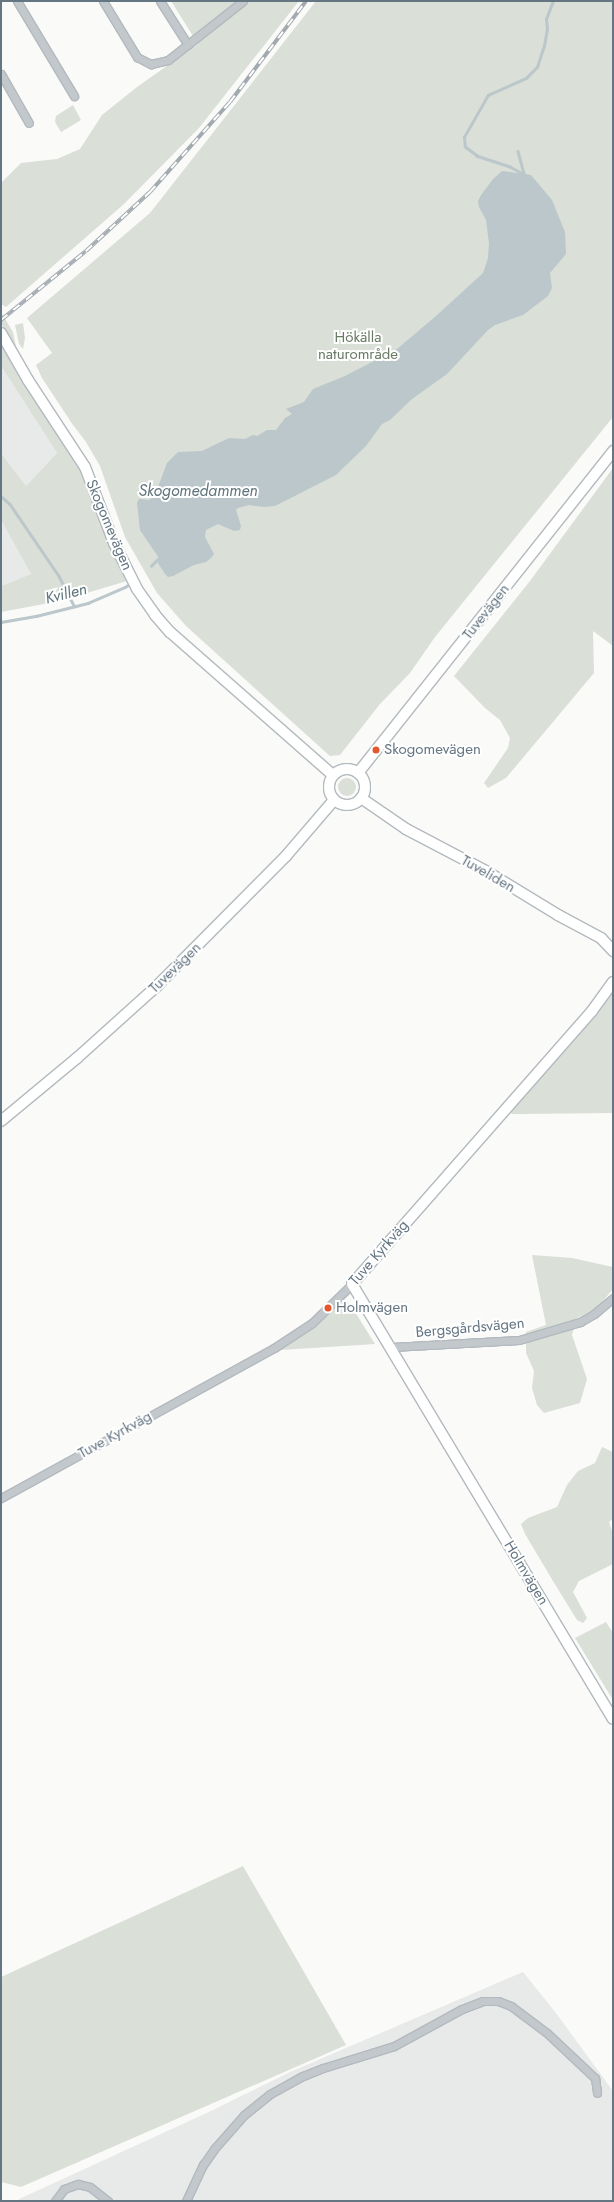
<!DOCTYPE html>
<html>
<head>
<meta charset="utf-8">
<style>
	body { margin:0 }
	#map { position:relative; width:614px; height:2202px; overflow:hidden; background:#fafaf8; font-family:Jost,sans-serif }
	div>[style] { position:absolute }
	.built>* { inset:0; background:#e8e9e9 }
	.green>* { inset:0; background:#dadfd7 }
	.round { border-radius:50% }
	.water>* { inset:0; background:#bbc7cb }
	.stream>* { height:2.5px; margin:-1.25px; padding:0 1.25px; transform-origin:1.25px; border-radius:1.25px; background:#bbc7cb }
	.roads { filter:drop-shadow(1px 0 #b3babf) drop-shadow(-1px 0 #b3babf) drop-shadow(0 1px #b3babf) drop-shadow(0 -1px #b3babf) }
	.street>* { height:7px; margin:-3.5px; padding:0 3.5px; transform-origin:3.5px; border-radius:3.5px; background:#c3c8cc }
	.secondary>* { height:10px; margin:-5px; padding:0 5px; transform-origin:5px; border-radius:5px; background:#fff }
	.secondary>.ring { margin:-5px; padding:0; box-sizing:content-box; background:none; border:10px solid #fff; border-radius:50% }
	.rail>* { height:4px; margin-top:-2px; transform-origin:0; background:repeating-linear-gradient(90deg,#fff 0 8px,#a2aab0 0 16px); box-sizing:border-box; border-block:1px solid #a2aab0 }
	.dots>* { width:11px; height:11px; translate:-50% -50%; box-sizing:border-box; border:2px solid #fff; border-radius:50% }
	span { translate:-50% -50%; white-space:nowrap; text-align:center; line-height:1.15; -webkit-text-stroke:4px #fff; paint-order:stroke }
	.park-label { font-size:15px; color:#687a64 }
	.street-label { font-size:15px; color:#657683 }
	.poi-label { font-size:15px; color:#657683 }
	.left { translate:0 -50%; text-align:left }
	.water-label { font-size:16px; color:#60757c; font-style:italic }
	.frame { position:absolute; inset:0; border:2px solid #657683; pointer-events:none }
</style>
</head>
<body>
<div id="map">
	<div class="built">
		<i style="clip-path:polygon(3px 369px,57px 453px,26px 486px,1px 453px,1px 370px)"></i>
		<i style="clip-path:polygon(1px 520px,31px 574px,1px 586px)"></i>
		<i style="clip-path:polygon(523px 1972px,556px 2013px,613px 2091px,613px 2201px,20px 2201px,19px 2199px,211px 2111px,290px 2072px)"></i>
	</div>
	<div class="green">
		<i style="clip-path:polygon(171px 1px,299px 1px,199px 128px,124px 204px,6px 307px,1px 304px,1px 183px,21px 163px,57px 159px,80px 149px,102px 115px,137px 87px,198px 44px)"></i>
		<i style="clip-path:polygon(316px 1px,613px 1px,613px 417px,435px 637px,410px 673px,380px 704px,340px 755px,330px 756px,186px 626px,157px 593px,125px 537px,100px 466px,86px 442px,73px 425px,42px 378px,36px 365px,52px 353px,27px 318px,150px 213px)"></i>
		<i style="clip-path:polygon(73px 105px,81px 120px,61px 132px,55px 122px,56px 116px)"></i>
		<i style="clip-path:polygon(1px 312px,13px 332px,17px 352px,1px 323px)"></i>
		<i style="clip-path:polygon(23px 323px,25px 338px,23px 349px,19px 344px,15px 325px)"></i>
		<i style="clip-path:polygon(1px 346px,81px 470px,112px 550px,127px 581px,60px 601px,1px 612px,1px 586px,31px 574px,1px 520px,1px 453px,26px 486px,57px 453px,3px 369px,1px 370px)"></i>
		<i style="clip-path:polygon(613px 468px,613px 646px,593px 631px,594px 673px,506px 778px,488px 788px,484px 783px,508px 748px,510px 738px,500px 720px,485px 708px,454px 676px,530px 581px)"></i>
		<i class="round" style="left:338px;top:778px;width:18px;height:18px"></i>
		<i style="clip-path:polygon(613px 992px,613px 1113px,520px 1114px,512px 1114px,509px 1111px)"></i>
		<i style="clip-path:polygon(532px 1255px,572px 1258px,613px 1267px,613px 1289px,597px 1308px,577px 1318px,572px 1335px,587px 1379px,580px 1403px,544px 1413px,537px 1405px,532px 1388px,534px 1371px,526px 1353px,526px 1332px,546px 1325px)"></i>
		<i style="clip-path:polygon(344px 1301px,350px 1304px,375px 1344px,281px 1350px,314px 1327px)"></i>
		<i style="clip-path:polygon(602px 1447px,613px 1452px,613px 1519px,609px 1522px,613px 1534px,613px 1564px,579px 1581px,573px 1592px,587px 1618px,583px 1623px,577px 1620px,553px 1581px,525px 1534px,521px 1524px,528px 1518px,557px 1507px,567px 1485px,578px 1471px,595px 1463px)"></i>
		<i style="clip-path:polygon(606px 1622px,613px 1633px,613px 1700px,575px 1638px)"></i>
		<i style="clip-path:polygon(243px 1866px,346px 2045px,21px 2187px,1px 2182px,1px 1977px)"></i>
	</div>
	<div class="water">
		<i style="clip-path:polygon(502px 171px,531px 175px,552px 200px,565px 232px,566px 254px,550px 273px,552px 288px,548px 296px,523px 315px,495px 325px,488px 330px,447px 374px,412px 399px,390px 420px,382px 424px,366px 446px,336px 475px,275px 506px,264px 507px,249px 505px,238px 508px,236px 510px,241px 526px,240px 530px,234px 531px,218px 524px,206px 530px,205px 537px,214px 554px,212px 557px,206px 562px,194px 565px,173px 576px,168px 577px,165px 574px,158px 563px,159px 558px,140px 530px,137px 503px,139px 499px,149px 500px,155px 495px,167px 463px,178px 452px,202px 451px,229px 438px,245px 439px,253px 435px,257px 436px,267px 430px,276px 430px,285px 418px,292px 414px,286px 409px,304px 402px,313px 389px,345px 376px,397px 349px,436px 316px,483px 273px,488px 258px,489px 243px,486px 220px,479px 207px,478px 201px,481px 195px,493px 179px)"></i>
	</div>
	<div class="stream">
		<i style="left:518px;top:151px;width:23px;rotate:75deg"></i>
		<i style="left:526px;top:176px;width:18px;rotate:-151deg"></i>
		<i style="left:510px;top:167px;width:35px;rotate:-162deg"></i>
		<i style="left:477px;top:156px;width:15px;rotate:-143deg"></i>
		<i style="left:465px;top:147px;width:10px;rotate:-96deg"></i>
		<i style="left:464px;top:137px;width:48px;rotate:-60.3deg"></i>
		<i style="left:488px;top:95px;width:42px;rotate:-24.1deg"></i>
		<i style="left:526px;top:78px;width:16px;rotate:-45deg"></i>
		<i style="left:537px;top:67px;width:22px;rotate:-72deg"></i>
		<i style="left:544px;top:46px;width:17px;rotate:-80deg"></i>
		<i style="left:547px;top:29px;width:10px;rotate:-96deg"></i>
		<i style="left:546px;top:19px;width:19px;rotate:-69deg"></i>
		<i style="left:1px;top:496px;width:12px;rotate:42deg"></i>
		<i style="left:10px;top:504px;width:87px;rotate:55.8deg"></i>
		<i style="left:59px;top:576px;width:34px;rotate:63deg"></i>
		<i style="left:151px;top:566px;width:14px;rotate:-45deg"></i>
		<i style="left:1px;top:622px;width:36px;rotate:-10deg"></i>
		<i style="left:36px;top:616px;width:54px;rotate:-14deg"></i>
		<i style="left:88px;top:603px;width:40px;rotate:-23.4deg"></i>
		<i style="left:125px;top:587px;width:7px;rotate:-34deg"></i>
	</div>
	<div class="roads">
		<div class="street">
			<i style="left:17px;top:1px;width:111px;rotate:59deg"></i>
			<i style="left:103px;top:1px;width:66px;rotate:58.7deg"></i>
			<i style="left:137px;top:57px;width:16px;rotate:27deg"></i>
			<i style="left:151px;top:64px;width:17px;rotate:-13deg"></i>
			<i style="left:168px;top:60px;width:95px;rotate:-38.2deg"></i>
			<i style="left:160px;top:1px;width:52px;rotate:57.5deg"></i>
			<i style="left:1px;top:74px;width:56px;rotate:60.3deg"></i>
			<i style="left:392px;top:1347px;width:127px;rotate:-3.2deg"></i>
			<i style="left:519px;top:1340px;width:64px;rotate:-16.4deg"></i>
			<i style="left:580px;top:1322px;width:16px;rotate:-30deg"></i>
			<i style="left:594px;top:1314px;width:25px;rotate:-40deg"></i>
			<i style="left:1px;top:1498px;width:311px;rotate:-28.8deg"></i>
			<i style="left:274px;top:1348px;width:45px;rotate:-33.3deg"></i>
			<i style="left:312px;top:1323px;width:56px;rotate:-44.3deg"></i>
			<i style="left:55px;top:2201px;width:15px;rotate:-53deg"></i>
			<i style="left:64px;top:2189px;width:15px;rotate:-20deg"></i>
			<i style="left:78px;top:2184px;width:12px;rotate:14deg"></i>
			<i style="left:90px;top:2187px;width:23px;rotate:38deg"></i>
			<i style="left:186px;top:2201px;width:40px;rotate:-65deg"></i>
			<i style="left:203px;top:2165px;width:19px;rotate:-55deg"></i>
			<i style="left:214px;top:2149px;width:45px;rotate:-48.6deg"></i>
			<i style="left:244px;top:2115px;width:33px;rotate:-39deg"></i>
			<i style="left:270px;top:2094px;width:38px;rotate:-29deg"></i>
			<i style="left:303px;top:2076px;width:22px;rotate:-22deg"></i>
			<i style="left:323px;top:2068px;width:74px;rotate:-17.2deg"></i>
			<i style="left:394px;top:2046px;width:77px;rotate:-28.6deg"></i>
			<i style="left:462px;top:2009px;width:22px;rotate:-21deg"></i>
			<i style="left:483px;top:2001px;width:15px"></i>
			<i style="left:498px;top:2001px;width:14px;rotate:21deg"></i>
			<i style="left:511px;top:2006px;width:45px;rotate:36.9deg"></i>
			<i style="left:547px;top:2033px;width:66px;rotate:43.2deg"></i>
			<i style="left:595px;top:2078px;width:15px;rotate:82deg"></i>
		</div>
		<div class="secondary">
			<i style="left:1px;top:333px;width:54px;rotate:60.1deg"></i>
			<i style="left:28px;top:380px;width:104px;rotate:56.8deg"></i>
			<i style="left:85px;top:467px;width:81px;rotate:69.1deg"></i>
			<i style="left:114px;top:543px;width:51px;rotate:63.4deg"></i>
			<i style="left:137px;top:589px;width:32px;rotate:55deg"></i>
			<i style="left:155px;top:615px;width:23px;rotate:49deg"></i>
			<i style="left:170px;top:632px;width:217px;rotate:41.3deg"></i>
			<i class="ring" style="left:329px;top:769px;width:26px;height:26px"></i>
			<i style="left:358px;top:773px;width:411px;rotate:-51.6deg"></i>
			<i style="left:361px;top:798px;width:55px;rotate:34.6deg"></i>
			<i style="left:406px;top:829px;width:90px;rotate:27.7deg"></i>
			<i style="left:486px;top:871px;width:84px;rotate:31.4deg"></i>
			<i style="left:558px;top:915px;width:49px;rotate:28.1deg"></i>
			<i style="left:601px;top:938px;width:18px;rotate:47deg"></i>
			<i style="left:613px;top:982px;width:36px;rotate:126deg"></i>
			<i style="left:592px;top:1011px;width:363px;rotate:131.3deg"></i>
			<i style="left:352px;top:1284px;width:507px;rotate:59.04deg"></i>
			<i style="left:1px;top:1121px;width:99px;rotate:-39.7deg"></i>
			<i style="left:77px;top:1058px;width:108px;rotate:-42deg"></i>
			<i style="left:157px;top:986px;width:183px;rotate:-45.2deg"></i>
			<i style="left:286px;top:856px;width:74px;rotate:-49.4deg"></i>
		</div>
	</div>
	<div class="rail">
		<i style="left:1px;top:320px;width:109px;rotate:-39.1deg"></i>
		<i style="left:86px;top:251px;width:87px;rotate:-42.7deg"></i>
		<i style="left:150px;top:192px;width:120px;rotate:-48.4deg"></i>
		<i style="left:230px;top:102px;width:126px;rotate:-53deg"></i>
	</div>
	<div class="dots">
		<i style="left:376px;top:750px;background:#e4572e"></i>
		<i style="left:328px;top:1308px;background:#e4572e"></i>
	</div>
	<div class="park-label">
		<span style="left:358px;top:346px">Hökälla<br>naturområde</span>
	</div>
	<div class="street-label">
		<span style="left:109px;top:525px;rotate:67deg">Skogomevägen</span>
		<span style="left:486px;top:612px;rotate:-52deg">Tuvevägen</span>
		<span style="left:488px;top:874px;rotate:30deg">Tuveliden</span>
		<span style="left:175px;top:968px;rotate:-44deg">Tuvevägen</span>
		<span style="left:379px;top:1253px;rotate:-49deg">Tuve Kyrkväg</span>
		<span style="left:470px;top:1328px;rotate:-5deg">Bergsgårdsvägen</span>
		<span style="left:115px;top:1435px;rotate:-29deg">Tuve Kyrkväg</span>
		<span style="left:526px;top:1573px;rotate:59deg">Holmvägen</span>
	</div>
	<div class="poi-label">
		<span class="left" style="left:384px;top:750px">Skogomevägen</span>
		<span class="left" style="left:336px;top:1308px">Holmvägen</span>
	</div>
	<div class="water-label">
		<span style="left:198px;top:491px">Skogomedammen</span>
		<span style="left:66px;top:594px;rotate:-14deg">Kvillen</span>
	</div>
	<div class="frame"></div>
</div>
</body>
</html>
